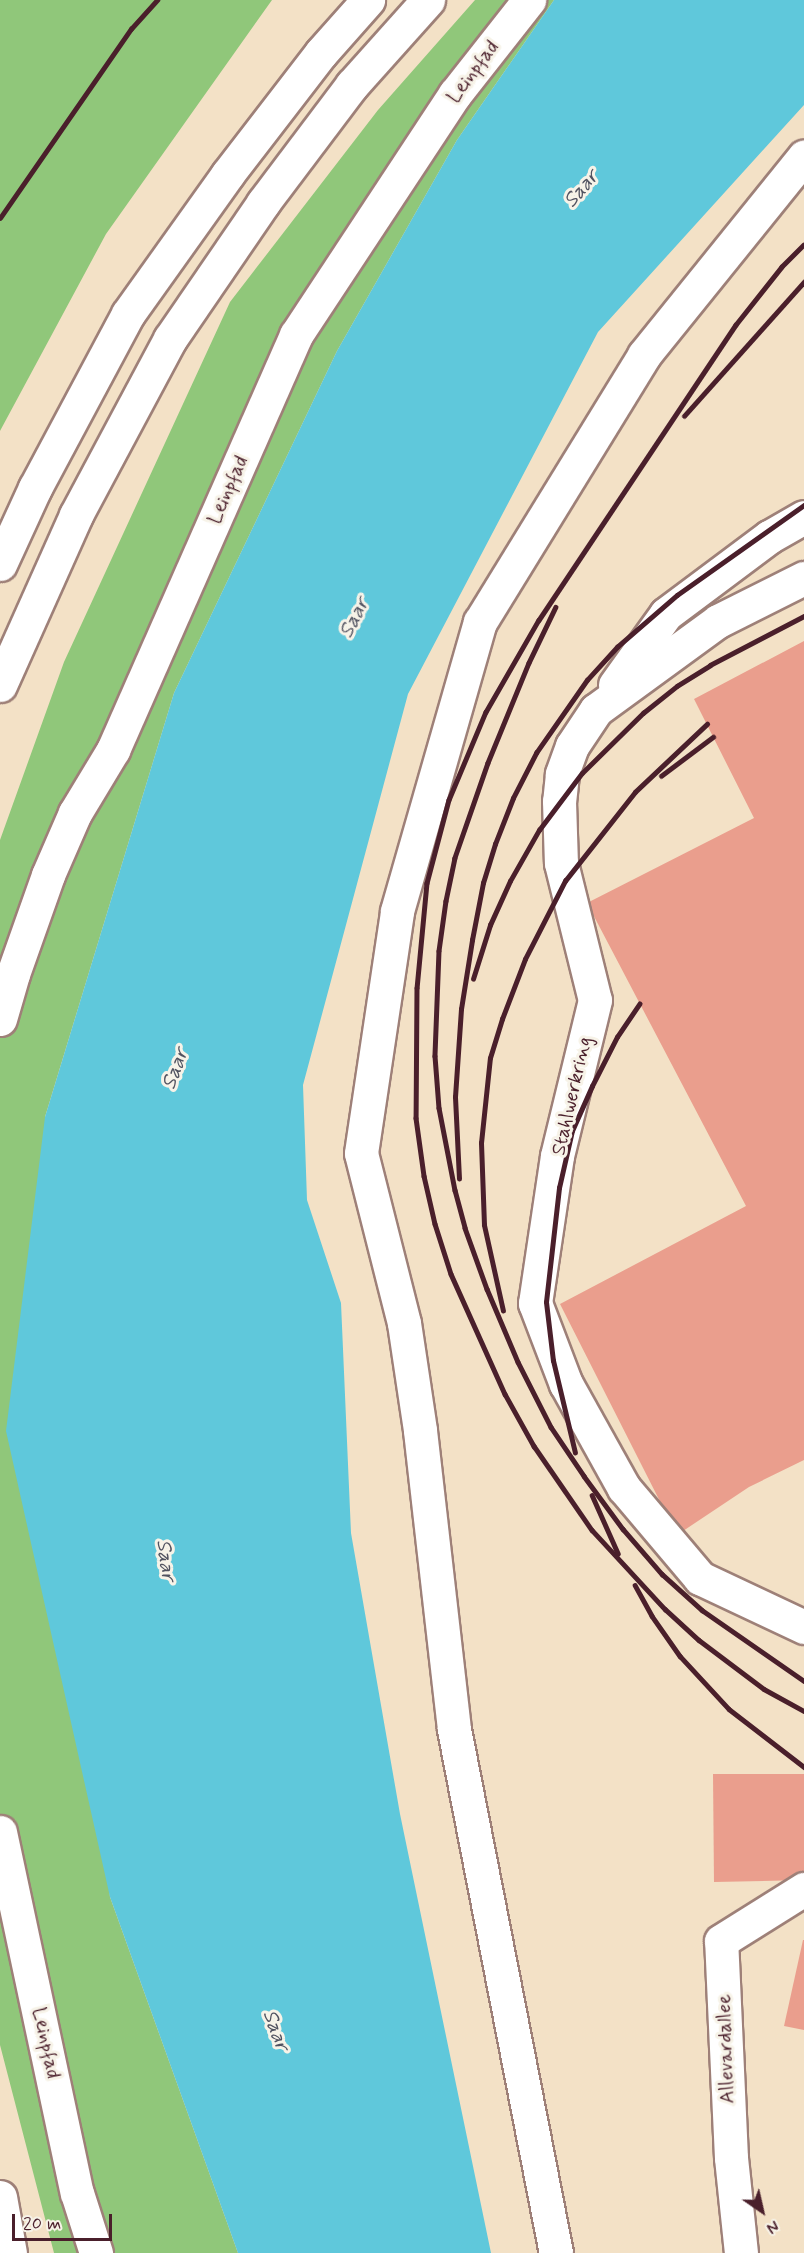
<!DOCTYPE html>
<html>
<head>
<meta charset="utf-8">
<style>
	body { margin:0 }
	#map { position:relative; width:804px; height:2253px; overflow:hidden; background:#f3e1c6; font-family:Mynerve,sans-serif }
	div>[style] { position:absolute }
	.green>* { inset:0; background:#90c77a }
	.water>* { inset:0; background:#5fc8db }
	.building>* { inset:0; background:#ea9e8d }
	.roads { filter:drop-shadow(2px 0 #9e8078) drop-shadow(-2px 0 #9e8078) drop-shadow(0 2px #9e8078) drop-shadow(0 -2px #9e8078) }
	.minor>* { height:33px; margin:-16.5px; padding:0 16.5px; transform-origin:16.5px; border-radius:16.5px; background:#fff }
	.highway>* { height:33px; margin:-16.5px; padding:0 16.5px; transform-origin:16.5px; border-radius:16.5px; background:#fff }
	.rail>* { height:4.5px; margin:-2.25px; padding:0 2.25px; transform-origin:2.25px; border-radius:2.25px; background:#4a1f2b }
	span { translate:-50% -50%; white-space:nowrap; text-align:center; line-height:1.15; -webkit-text-stroke:6px #f7f3e8; paint-order:stroke }
	.street-label { font-size:20px; color:#4a1f2b }
	.water-label { font-size:21px; color:#505260; font-style:italic }
	.north { position:absolute; left:732px; top:2181px; width:60px; height:60px; -webkit-text-stroke:4px #f7f3e8; paint-order:stroke; rotate:146deg; font-size:16px; font-weight:700; line-height:24px; text-align:center; color:#4a1f2b }
	.north::after { content:''; display:block; margin:auto; width:21px; height:27px; background:#4a1f2b; clip-path:polygon(50% 0,100% 100%,50% 72%,0 100%) }
	.scale { position:absolute; left:12px; top:2214px; width:100px; height:27px; box-sizing:border-box; border:3px solid #4a1f2b; border-top:0; padding-left:8px; font-size:18px; line-height:21px; white-space:nowrap; color:#4a1f2b; -webkit-text-stroke:4px #f7f3e8; paint-order:stroke }
</style>
</head>
<body>
<div id="map">
	<div class="green">
		<i style="clip-path:polygon(0 0,272px 0,106px 234px,0 431px)"></i>
		<i style="clip-path:polygon(475px 0,554px 0,457px 140px,337px 351px,174px 693px,45px 1117px,110px 1897px,238px 2253px,54px 2253px,0 2045px,0 840px,64px 662px,230px 302px,378px 110px)"></i>
	</div>
	<div class="water">
		<i style="clip-path:polygon(554px 0,804px 0,804px 105px,598px 332px,408px 694px,303px 1085px,307px 1200px,341px 1303px,351px 1533px,400px 1814px,491px 2253px,238px 2253px,110px 1897px,6px 1431px,45px 1117px,174px 693px,337px 351px,457px 140px)"></i>
	</div>
	<div class="building">
		<i style="clip-path:polygon(804px 641px,804px 1460px,749px 1487px,677px 1535px,560px 1304px,746px 1206px,587px 903px,754px 818px,694px 699px)"></i>
		<i style="clip-path:polygon(713px 1774px,804px 1774px,804px 1880px,714px 1882px)"></i>
		<i style="clip-path:polygon(803px 1940px,804px 1940px,804px 2030px,784px 2026px)"></i>
	</div>
	<div class="roads">
		<div class="minor">
			<i style="left:804px;top:578px;width:96px;rotate:153.4deg"></i>
			<i style="left:718px;top:621px;width:151px;rotate:143.9deg"></i>
			<i style="left:596px;top:710px;width:43px;rotate:123.7deg"></i>
			<i style="left:572px;top:746px;width:30px;rotate:110deg"></i>
			<i style="left:562px;top:774px;width:27px;rotate:96deg"></i>
			<i style="left:559px;top:801px;width:62px;rotate:88.2deg"></i>
			<i style="left:561px;top:863px;width:141px;rotate:76.1deg"></i>
			<i style="left:595px;top:1000px;width:161px;rotate:103.7deg"></i>
			<i style="left:557px;top:1156px;width:149px;rotate:98.5deg"></i>
			<i style="left:535px;top:1303px;width:87px;rotate:69.1deg"></i>
			<i style="left:566px;top:1384px;width:119px;rotate:60.9deg"></i>
			<i style="left:624px;top:1488px;width:118px;rotate:49.8deg"></i>
			<i style="left:700px;top:1578px;width:115px;rotate:25.2deg"></i>
			<i style="left:615px;top:685px;width:87px;rotate:-54.3deg"></i>
			<i style="left:666px;top:614px;width:129px;rotate:-36.8deg"></i>
			<i style="left:769px;top:537px;width:40px;rotate:-29.7deg"></i>
			<i style="left:0;top:1019px;width:47px;rotate:-73.9deg"></i>
			<i style="left:13px;top:974px;width:105px;rotate:-70.5deg"></i>
			<i style="left:48px;top:875px;width:68px;rotate:-66.5deg"></i>
			<i style="left:75px;top:813px;width:74px;rotate:-58.9deg"></i>
			<i style="left:113px;top:750px;width:454px;rotate:-66.2deg"></i>
			<i style="left:296px;top:335px;width:289px;rotate:-56.6deg"></i>
			<i style="left:455px;top:94px;width:120px;rotate:-51.8deg"></i>
			<i style="left:0;top:1832px;width:369px;rotate:78deg"></i>
			<i style="left:77px;top:2193px;width:63px;rotate:72.4deg"></i>
			<i style="left:556px;top:2253px;width:534px;rotate:-101.02deg"></i>
			<i style="left:454px;top:1729px;width:301px;rotate:-96.5deg"></i>
			<i style="left:420px;top:1430px;width:108px;rotate:-98.5deg"></i>
			<i style="left:404px;top:1323px;width:175px;rotate:-104.2deg"></i>
			<i style="left:361px;top:1153px;width:245px;rotate:-81.5deg"></i>
			<i style="left:397px;top:911px;width:301px;rotate:-74deg"></i>
			<i style="left:480px;top:622px;width:313px;rotate:-58.4deg"></i>
			<i style="left:644px;top:355px;width:255px;rotate:-51.1deg"></i>
			<i style="left:741px;top:2253px;width:96px;rotate:-96deg"></i>
			<i style="left:731px;top:2158px;width:217px;rotate:-92.6deg"></i>
			<i style="left:721px;top:1941px;width:98px;rotate:-32.1deg"></i>
		</div>
		<div class="highway">
			<i style="left:0;top:564px;width:84px;rotate:-65.3deg"></i>
			<i style="left:35px;top:488px;width:197px;rotate:-61.9deg"></i>
			<i style="left:128px;top:314px;width:171px;rotate:-54.5deg"></i>
			<i style="left:227px;top:175px;width:154px;rotate:-52.4deg"></i>
			<i style="left:321px;top:53px;width:71px;rotate:-48.4deg"></i>
			<i style="left:0;top:685px;width:186px;rotate:-65.9deg"></i>
			<i style="left:76px;top:515px;width:200px;rotate:-61.9deg"></i>
			<i style="left:170px;top:339px;width:165px;rotate:-55.6deg"></i>
			<i style="left:263px;top:203px;width:148px;rotate:-53deg"></i>
			<i style="left:352px;top:85px;width:114px;rotate:-48.2deg"></i>
			<i style="left:0;top:2197px;width:57px;rotate:79.9deg"></i>
		</div>
	</div>
	<div class="rail">
		<i style="left:0;top:218px;width:230px;rotate:-55.3deg"></i>
		<i style="left:131px;top:29px;width:39px;rotate:-48deg"></i>
		<i style="left:804px;top:245px;width:31px;rotate:135deg"></i>
		<i style="left:782px;top:267px;width:74px;rotate:128.4deg"></i>
		<i style="left:736px;top:325px;width:355px;rotate:123.7deg"></i>
		<i style="left:539px;top:620px;width:106px;rotate:119.9deg"></i>
		<i style="left:486px;top:712px;width:95px;rotate:112.8deg"></i>
		<i style="left:449px;top:800px;width:86px;rotate:104.8deg"></i>
		<i style="left:427px;top:883px;width:105px;rotate:95.4deg"></i>
		<i style="left:417px;top:988px;width:130px;rotate:90.4deg"></i>
		<i style="left:416px;top:1118px;width:59px;rotate:82.1deg"></i>
		<i style="left:424px;top:1176px;width:49px;rotate:77.1deg"></i>
		<i style="left:435px;top:1224px;width:52px;rotate:72.3deg"></i>
		<i style="left:451px;top:1274px;width:132px;rotate:65.8deg"></i>
		<i style="left:505px;top:1394px;width:60px;rotate:60.9deg"></i>
		<i style="left:534px;top:1446px;width:102px;rotate:55.4deg"></i>
		<i style="left:592px;top:1530px;width:108px;rotate:47.3deg"></i>
		<i style="left:665px;top:1609px;width:46px;rotate:42.4deg"></i>
		<i style="left:699px;top:1640px;width:81px;rotate:37deg"></i>
		<i style="left:764px;top:1689px;width:46px;rotate:28.8deg"></i>
		<i style="left:684px;top:416px;width:180px;rotate:-48.2deg"></i>
		<i style="left:556px;top:607px;width:62px;rotate:115.7deg"></i>
		<i style="left:529px;top:663px;width:108px;rotate:112.3deg"></i>
		<i style="left:488px;top:763px;width:101px;rotate:109.2deg"></i>
		<i style="left:455px;top:858px;width:44px;rotate:101.8deg"></i>
		<i style="left:446px;top:901px;width:50px;rotate:98deg"></i>
		<i style="left:439px;top:951px;width:105px;rotate:92.2deg"></i>
		<i style="left:435px;top:1056px;width:52px;rotate:85.6deg"></i>
		<i style="left:439px;top:1108px;width:84px;rotate:79deg"></i>
		<i style="left:455px;top:1190px;width:39px;rotate:75deg"></i>
		<i style="left:465px;top:1228px;width:65px;rotate:70.2deg"></i>
		<i style="left:487px;top:1289px;width:79px;rotate:67deg"></i>
		<i style="left:518px;top:1362px;width:73px;rotate:63.1deg"></i>
		<i style="left:551px;top:1427px;width:59px;rotate:56deg"></i>
		<i style="left:584px;top:1476px;width:66px;rotate:53.7deg"></i>
		<i style="left:623px;top:1529px;width:60px;rotate:49.1deg"></i>
		<i style="left:662px;top:1574px;width:54px;rotate:42deg"></i>
		<i style="left:702px;top:1610px;width:124px;rotate:34.8deg"></i>
		<i style="left:661px;top:776px;width:65px;rotate:-36.9deg"></i>
		<i style="left:473px;top:979px;width:57px;rotate:-72.5deg"></i>
		<i style="left:490px;top:925px;width:48px;rotate:-65.6deg"></i>
		<i style="left:510px;top:881px;width:59px;rotate:-60.4deg"></i>
		<i style="left:539px;top:830px;width:71px;rotate:-53deg"></i>
		<i style="left:582px;top:773px;width:86px;rotate:-44.5deg"></i>
		<i style="left:643px;top:713px;width:43px;rotate:-38.5deg"></i>
		<i style="left:677px;top:686px;width:39px;rotate:-32deg"></i>
		<i style="left:710px;top:665px;width:106px;rotate:-27.5deg"></i>
		<i style="left:459px;top:1179px;width:82px;rotate:-92.8deg"></i>
		<i style="left:455px;top:1097px;width:88px;rotate:-86.1deg"></i>
		<i style="left:461px;top:1009px;width:70px;rotate:-80.9deg"></i>
		<i style="left:472px;top:940px;width:58px;rotate:-79.1deg"></i>
		<i style="left:483px;top:883px;width:41px;rotate:-72.9deg"></i>
		<i style="left:495px;top:844px;width:49px;rotate:-68.6deg"></i>
		<i style="left:513px;top:798px;width:51px;rotate:-62.9deg"></i>
		<i style="left:536px;top:753px;width:89px;rotate:-55.1deg"></i>
		<i style="left:587px;top:680px;width:45px;rotate:-47.7deg"></i>
		<i style="left:617px;top:647px;width:79px;rotate:-40.9deg"></i>
		<i style="left:677px;top:595px;width:156px;rotate:-35.3deg"></i>
		<i style="left:503px;top:1311px;width:88px;rotate:-102.5deg"></i>
		<i style="left:484px;top:1225px;width:82px;rotate:-92.1deg"></i>
		<i style="left:481px;top:1143px;width:85px;rotate:-84deg"></i>
		<i style="left:490px;top:1058px;width:41px;rotate:-72.9deg"></i>
		<i style="left:502px;top:1019px;width:64px;rotate:-69deg"></i>
		<i style="left:525px;top:959px;width:88px;rotate:-62.9deg"></i>
		<i style="left:565px;top:881px;width:113px;rotate:-51.8deg"></i>
		<i style="left:635px;top:792px;width:99px;rotate:-43.4deg"></i>
		<i style="left:575px;top:1453px;width:95px;rotate:-103.4deg"></i>
		<i style="left:553px;top:1361px;width:59px;rotate:-96.8deg"></i>
		<i style="left:546px;top:1302px;width:115px;rotate:-83.5deg"></i>
		<i style="left:559px;top:1188px;width:58px;rotate:-77.2deg"></i>
		<i style="left:572px;top:1131px;width:49px;rotate:-66deg"></i>
		<i style="left:592px;top:1086px;width:55px;rotate:-63deg"></i>
		<i style="left:617px;top:1037px;width:40px;rotate:-56deg"></i>
		<i style="left:592px;top:1495px;width:64px;rotate:65.9deg"></i>
		<i style="left:635px;top:1585px;width:35px;rotate:61deg"></i>
		<i style="left:652px;top:1616px;width:49px;rotate:55deg"></i>
		<i style="left:680px;top:1656px;width:72px;rotate:47.2deg"></i>
		<i style="left:729px;top:1709px;width:95px;rotate:37.7deg"></i>
	</div>
	<div class="street-label">
		<span style="left:473px;top:72px;rotate:-53deg">Leinpfad</span>
		<span style="left:228px;top:490px;rotate:-66deg">Leinpfad</span>
		<span style="left:572px;top:1096px;rotate:-77deg">Stahlwerkring</span>
		<span style="left:46px;top:2043px;rotate:78deg">Leinpfad</span>
		<span style="left:726px;top:2049px;rotate:-92deg">Allevardallee</span>
	</div>
	<div class="water-label">
		<span style="left:581px;top:189px;rotate:-49deg">Saar</span>
		<span style="left:354px;top:618px;rotate:-63deg">Saar</span>
		<span style="left:175px;top:1069px;rotate:-70deg">Saar</span>
		<span style="left:166px;top:1560px;rotate:82deg">Saar</span>
		<span style="left:276px;top:2030px;rotate:70deg">Saar</span>
	</div>
	<div class="north">N</div>
	<div class="scale">20 m</div>
</div>
</body>
</html>
